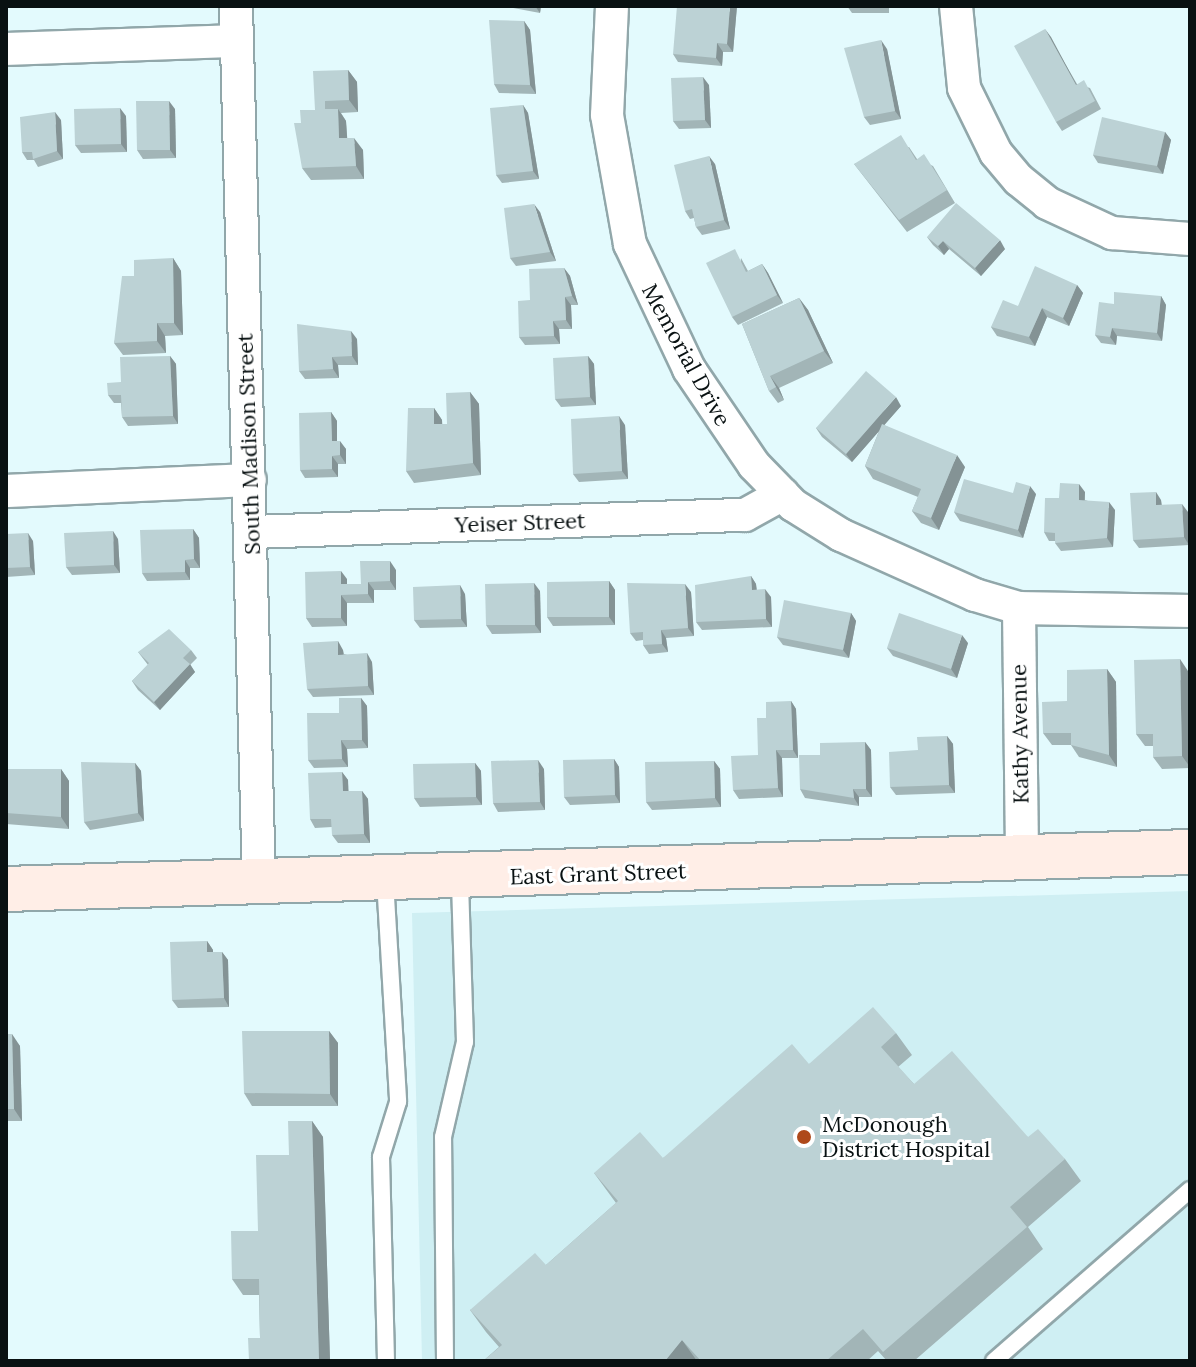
<!DOCTYPE html>
<html>
<head>
<meta charset="utf-8">
<style>
	body { margin:0 }
	#map { position:relative; width:1196px; height:1367px; overflow:hidden; background:#e3fafd; font-family:Lora,serif }
	div>[style] { position:absolute }
	.built>* { inset:0; background:#cfeff3 }
	.roads { filter:drop-shadow(2px 0 #91a7aa) drop-shadow(-2px 0 #91a7aa) drop-shadow(0 2px #91a7aa) drop-shadow(0 -2px #91a7aa) }
	.lane>* { height:16px; margin:-8px; padding:0 8px; transform-origin:8px; border-radius:8px; background:#fff }
	.street>* { height:32px; margin:-16px; padding:0 16px; transform-origin:16px; border-radius:16px; background:#fff }
	.secondary>* { height:44px; margin:-22px; padding:0 22px; transform-origin:22px; border-radius:22px; background:#ffeee7 }
	.wall>* { inset:0; background:#a2b5b7 }
	.shaded-wall>* { inset:0; background:#849395 }
	.building>* { inset:0; background:#bcd2d5 }
	.dots>* { width:22px; height:22px; translate:-50% -50%; box-sizing:border-box; border:4px solid #fff; border-radius:50% }
	span { translate:-50% -50%; white-space:nowrap; text-align:center; line-height:1.15; -webkit-text-stroke:6px #fff; paint-order:stroke }
	.street-label { font-size:22px; color:#091112 }
	.poi-label { font-size:22px; color:#091112 }
	.left { translate:0 -50%; text-align:left }
	.frame { position:absolute; inset:0; border:8px solid #091112; pointer-events:none }
</style>
</head>
<body>
<div id="map">
	<div class="built">
		<i style="clip-path:polygon(1190px 891px,1190px 1361px,422px 1361px,412px 913px)"></i>
	</div>
	<div class="roads">
		<div class="lane">
			<i style="left:385px;top:880px;width:222px;rotate:86.6deg"></i>
			<i style="left:398px;top:1102px;width:58px;rotate:107.2deg"></i>
			<i style="left:381px;top:1157px;width:204px;rotate:88.6deg"></i>
			<i style="left:445px;top:1361px;width:224px;rotate:-90.5deg"></i>
			<i style="left:443px;top:1137px;width:98px;rotate:-77deg"></i>
			<i style="left:465px;top:1042px;width:163px;rotate:-91.8deg"></i>
			<i style="left:994px;top:1361px;width:260px;rotate:-41.1deg"></i>
		</div>
		<div class="street">
			<i style="left:236px;top:6px;width:876px;rotate:88.5deg"></i>
			<i style="left:612px;top:6px;width:109px;rotate:92.6deg"></i>
			<i style="left:607px;top:115px;width:131px;rotate:79.9deg"></i>
			<i style="left:630px;top:244px;width:138px;rotate:64.7deg"></i>
			<i style="left:689px;top:369px;width:116px;rotate:55.9deg"></i>
			<i style="left:754px;top:465px;width:56px;rotate:45.7deg"></i>
			<i style="left:793px;top:505px;width:57px;rotate:32deg"></i>
			<i style="left:841px;top:535px;width:147px;rotate:24.1deg"></i>
			<i style="left:975px;top:595px;width:46px;rotate:16.5deg"></i>
			<i style="left:1019px;top:608px;width:171px;rotate:1deg"></i>
			<i style="left:956px;top:6px;width:82px;rotate:84.4deg"></i>
			<i style="left:964px;top:88px;width:72px;rotate:63.8deg"></i>
			<i style="left:996px;top:153px;width:35px;rotate:50deg"></i>
			<i style="left:1019px;top:180px;width:36px;rotate:39deg"></i>
			<i style="left:1047px;top:203px;width:72px;rotate:24.8deg"></i>
			<i style="left:1112px;top:233px;width:78px;rotate:4.4deg"></i>
			<i style="left:6px;top:49px;width:231px;rotate:-2deg"></i>
			<i style="left:6px;top:491px;width:244px;rotate:-2.6deg"></i>
			<i style="left:252px;top:532px;width:493px;rotate:-2deg"></i>
			<i style="left:745px;top:515px;width:43px;rotate:-28.9deg"></i>
			<i style="left:1019px;top:608px;width:252px;rotate:89.3deg"></i>
		</div>
		<div class="secondary">
			<i style="left:6px;top:889px;width:1185px;rotate:-1.79deg"></i>
		</div>
	</div>
	<div class="wall">
		<i style="clip-path:polygon(503px 6px,541px 6px,540px 13px)"></i>
		<i style="clip-path:polygon(737px 6px,733px 52px,723px 52px,722px 66px,678px 62px,673px 54px)"></i>
		<i style="clip-path:polygon(847px 6px,889px 6px,889px 13px,852px 13px)"></i>
		<i style="clip-path:polygon(524px 21px,530px 30px,536px 94px,499px 93px,494px 84px)"></i>
		<i style="clip-path:polygon(1045px 29px,1077px 84px,1090px 88px,1101px 109px,1062px 131px,1056px 122px)"></i>
		<i style="clip-path:polygon(887px 49px,901px 119px,870px 125px,864px 117px)"></i>
		<i style="clip-path:polygon(348px 70px,357px 82px,358px 112px,341px 113px,346px 121px,347px 138px,363px 150px,364px 179px,311px 180px,302px 168px,315px 110px)"></i>
		<i style="clip-path:polygon(709px 85px,711px 128px,679px 129px,673px 121px)"></i>
		<i style="clip-path:polygon(523px 105px,528px 113px,539px 179px,502px 183px,496px 175px)"></i>
		<i style="clip-path:polygon(175px 109px,176px 158px,143px 159px,137px 150px)"></i>
		<i style="clip-path:polygon(126px 116px,127px 152px,81px 153px,75px 145px)"></i>
		<i style="clip-path:polygon(61px 120px,63px 159px,38px 167px,34px 160px,27px 160px,22px 152px)"></i>
		<i style="clip-path:polygon(1165px 132px,1171px 140px,1163px 174px,1098px 163px,1093px 155px)"></i>
		<i style="clip-path:polygon(909px 147px,917px 159px,933px 166px,955px 203px,907px 232px,854px 164px)"></i>
		<i style="clip-path:polygon(715px 164px,730px 229px,702px 235px,696px 227px,694px 218px,690px 219px,685px 211px)"></i>
		<i style="clip-path:polygon(540px 212px,556px 261px,516px 266px,510px 258px)"></i>
		<i style="clip-path:polygon(927px 237px,1005px 249px,981px 276px,949px 249px,944px 255px,933px 245px)"></i>
		<i style="clip-path:polygon(173px 258px,181px 271px,183px 335px,165px 336px,166px 353px,123px 355px,114px 343px,134px 276px)"></i>
		<i style="clip-path:polygon(741px 258px,748px 271px,762px 264px,768px 273px,783px 303px,738px 325px,732px 317px)"></i>
		<i style="clip-path:polygon(564px 268px,570px 276px,578px 305px,571px 305px,572px 329px,559px 329px,560px 344px,525px 345px,519px 337px,530px 300px)"></i>
		<i style="clip-path:polygon(1077px 285px,1083px 293px,1069px 326px,1047px 317px,1035px 346px,997px 336px,991px 327px,1018px 306px)"></i>
		<i style="clip-path:polygon(1161px 296px,1166px 305px,1162px 341px,1117px 336px,1116px 345px,1101px 343px,1095px 335px,1114px 304px)"></i>
		<i style="clip-path:polygon(799px 298px,808px 310px,833px 363px,779px 388px,784px 400px,778px 403px,769px 391px,742px 324px)"></i>
		<i style="clip-path:polygon(357px 339px,358px 365px,338px 365px,339px 378px,305px 379px,299px 371px)"></i>
		<i style="clip-path:polygon(170px 356px,176px 364px,178px 424px,128px 426px,122px 417px,121px 403px,114px 403px,108px 395px,121px 382px)"></i>
		<i style="clip-path:polygon(588px 356px,594px 364px,596px 405px,561px 407px,555px 399px)"></i>
		<i style="clip-path:polygon(470px 392px,479px 404px,481px 475px,414px 483px,406px 471px,434px 408px,442px 420px,442px 424px,447px 424px)"></i>
		<i style="clip-path:polygon(901px 406px,884px 425px,965px 467px,939px 530px,921px 523px,912px 511px,918px 497px,873px 479px,865px 466px,879px 431px,852px 462px,822px 437px,816px 428px)"></i>
		<i style="clip-path:polygon(331px 412px,337px 421px,337px 441px,346px 449px,346px 464px,338px 464px,338px 477px,305px 478px,300px 470px)"></i>
		<i style="clip-path:polygon(625px 425px,628px 479px,579px 482px,573px 474px)"></i>
		<i style="clip-path:polygon(1085px 492px,1085px 500px,1115px 510px,1113px 547px,1061px 551px,1055px 543px,1055px 541px,1049px 541px,1044px 532px,1059px 498px)"></i>
		<i style="clip-path:polygon(1013px 493px,1036px 494px,1023px 538px,960px 521px,954px 512px)"></i>
		<i style="clip-path:polygon(1161px 500px,1162px 505px,1188px 512px,1189px 545px,1139px 548px,1133px 540px)"></i>
		<i style="clip-path:polygon(193px 529px,199px 538px,200px 568px,190px 568px,190px 580px,147px 581px,142px 573px)"></i>
		<i style="clip-path:polygon(6px 534px,33px 541px,35px 575px,6px 577px)"></i>
		<i style="clip-path:polygon(118px 539px,120px 573px,72px 575px,66px 567px)"></i>
		<i style="clip-path:polygon(396px 570px,396px 590px,374px 590px,374px 603px,347px 603px,347px 626px,312px 627px,306px 618px,347px 579px,347px 584px,361px 584px)"></i>
		<i style="clip-path:polygon(751px 576px,756px 584px,757px 590px,771px 597px,772px 627px,702px 630px,696px 622px)"></i>
		<i style="clip-path:polygon(609px 581px,615px 590px,615px 625px,553px 626px,547px 617px)"></i>
		<i style="clip-path:polygon(540px 591px,541px 633px,492px 634px,486px 625px)"></i>
		<i style="clip-path:polygon(691px 592px,694px 636px,666px 638px,668px 652px,649px 654px,643px 645px,643px 640px,636px 641px,630px 633px)"></i>
		<i style="clip-path:polygon(465px 594px,467px 627px,420px 628px,414px 620px)"></i>
		<i style="clip-path:polygon(851px 613px,856px 621px,849px 658px,783px 645px,777px 637px)"></i>
		<i style="clip-path:polygon(968px 643px,957px 678px,893px 656px,887px 648px)"></i>
		<i style="clip-path:polygon(191px 650px,197px 658px,190px 665px,195px 672px,160px 710px,138px 690px,132px 681px,148px 665px,138px 652px)"></i>
		<i style="clip-path:polygon(343px 650px,344px 654px,372px 662px,374px 695px,313px 697px,307px 689px)"></i>
		<i style="clip-path:polygon(1107px 669px,1116px 682px,1117px 767px,1079px 757px,1071px 745px,1052px 745px,1043px 733px,1067px 701px)"></i>
		<i style="clip-path:polygon(1188px 671px,1190px 768px,1162px 769px,1153px 757px,1153px 746px,1145px 746px,1136px 734px)"></i>
		<i style="clip-path:polygon(361px 698px,367px 706px,368px 748px,347px 749px,348px 767px,314px 768px,308px 760px,339px 713px)"></i>
		<i style="clip-path:polygon(791px 701px,796px 709px,798px 758px,782px 758px,783px 797px,739px 799px,733px 790px,758px 755px,766px 718px)"></i>
		<i style="clip-path:polygon(947px 736px,953px 744px,955px 793px,896px 795px,890px 787px,918px 750px)"></i>
		<i style="clip-path:polygon(865px 742px,871px 750px,872px 797px,859px 797px,859px 806px,805px 798px,800px 789px,820px 755px)"></i>
		<i style="clip-path:polygon(614px 759px,619px 767px,620px 803px,570px 805px,564px 797px)"></i>
		<i style="clip-path:polygon(714px 761px,720px 769px,721px 807px,652px 810px,646px 802px)"></i>
		<i style="clip-path:polygon(135px 763px,141px 771px,144px 821px,90px 830px,84px 822px)"></i>
		<i style="clip-path:polygon(475px 763px,481px 771px,482px 805px,420px 807px,414px 798px)"></i>
		<i style="clip-path:polygon(6px 769px,61px 769px,69px 781px,69px 829px,6px 824px)"></i>
		<i style="clip-path:polygon(544px 769px,545px 810px,498px 812px,493px 803px)"></i>
		<i style="clip-path:polygon(342px 772px,348px 780px,348px 791px,362px 791px,368px 799px,370px 843px,338px 843px,332px 835px,332px 827px,315px 828px,310px 819px)"></i>
		<i style="clip-path:polygon(207px 941px,213px 950px,213px 952px,222px 952px,228px 960px,229px 1007px,178px 1008px,172px 1000px)"></i>
		<i style="clip-path:polygon(329px 1031px,338px 1043px,338px 1106px,252px 1106px,244px 1093px)"></i>
		<i style="clip-path:polygon(896px 1033px,912px 1055px,898px 1067px,914px 1084px,1028px 1137px,1065px 1159px,1081px 1181px,1028px 1227px,1043px 1249px,914px 1361px,887px 1361px,878px 1351px,867px 1361px,483px 1361px,499px 1347px,486px 1332px,470px 1310px,546px 1265px,616px 1203px,594px 1173px,663px 1158px,809px 1064px)"></i>
		<i style="clip-path:polygon(6px 1034px,20px 1046px,22px 1121px,6px 1121px)"></i>
		<i style="clip-path:polygon(312px 1121px,323px 1137px,330px 1361px,249px 1361px,260px 1338px,259px 1295px,243px 1295px,232px 1279px,258px 1231px,289px 1155px)"></i>
	</div>
	<div class="shaded-wall">
		<i style="clip-path:polygon(535px 6px,541px 6px,540px 13px)"></i>
		<i style="clip-path:polygon(730px 6px,737px 6px,733px 52px,727px 44px)"></i>
		<i style="clip-path:polygon(524px 21px,530px 30px,536px 94px,530px 85px)"></i>
		<i style="clip-path:polygon(1045px 29px,1051px 37px,1081px 93px,1076px 85px)"></i>
		<i style="clip-path:polygon(881px 40px,887px 49px,901px 119px,895px 111px)"></i>
		<i style="clip-path:polygon(717px 43px,723px 52px,722px 66px,716px 58px)"></i>
		<i style="clip-path:polygon(348px 70px,357px 82px,358px 112px,349px 100px)"></i>
		<i style="clip-path:polygon(703px 77px,709px 85px,711px 128px,705px 120px)"></i>
		<i style="clip-path:polygon(169px 101px,175px 109px,176px 158px,170px 150px)"></i>
		<i style="clip-path:polygon(523px 105px,528px 113px,539px 179px,533px 171px)"></i>
		<i style="clip-path:polygon(120px 108px,126px 116px,127px 152px,121px 144px)"></i>
		<i style="clip-path:polygon(338px 109px,346px 121px,348px 150px,339px 138px)"></i>
		<i style="clip-path:polygon(55px 112px,61px 120px,63px 159px,57px 151px)"></i>
		<i style="clip-path:polygon(1165px 132px,1171px 140px,1163px 174px,1157px 166px)"></i>
		<i style="clip-path:polygon(354px 138px,363px 150px,364px 179px,356px 166px)"></i>
		<i style="clip-path:polygon(709px 156px,715px 164px,730px 229px,724px 220px)"></i>
		<i style="clip-path:polygon(534px 204px,540px 212px,556px 261px,550px 252px)"></i>
		<i style="clip-path:polygon(1000px 240px,1005px 249px,981px 276px,975px 268px)"></i>
		<i style="clip-path:polygon(943px 241px,949px 249px,944px 255px,938px 246px)"></i>
		<i style="clip-path:polygon(173px 258px,181px 271px,183px 335px,174px 323px)"></i>
		<i style="clip-path:polygon(762px 264px,768px 273px,783px 303px,777px 295px)"></i>
		<i style="clip-path:polygon(564px 268px,570px 276px,578px 305px,572px 296px)"></i>
		<i style="clip-path:polygon(1077px 285px,1083px 293px,1069px 326px,1063px 318px)"></i>
		<i style="clip-path:polygon(1161px 296px,1166px 305px,1162px 341px,1157px 333px)"></i>
		<i style="clip-path:polygon(565px 297px,571px 305px,572px 329px,566px 320px)"></i>
		<i style="clip-path:polygon(799px 298px,808px 310px,833px 363px,824px 351px)"></i>
		<i style="clip-path:polygon(1042px 308px,1047px 317px,1035px 346px,1029px 337px)"></i>
		<i style="clip-path:polygon(553px 321px,559px 329px,560px 344px,554px 336px)"></i>
		<i style="clip-path:polygon(157px 323px,165px 336px,166px 353px,157px 341px)"></i>
		<i style="clip-path:polygon(1112px 328px,1117px 336px,1116px 345px,1110px 337px)"></i>
		<i style="clip-path:polygon(351px 331px,357px 339px,358px 365px,352px 356px)"></i>
		<i style="clip-path:polygon(170px 356px,176px 364px,178px 424px,173px 416px)"></i>
		<i style="clip-path:polygon(588px 356px,594px 364px,596px 405px,590px 397px)"></i>
		<i style="clip-path:polygon(332px 357px,338px 365px,339px 378px,333px 369px)"></i>
		<i style="clip-path:polygon(770px 376px,779px 388px,784px 400px,776px 387px)"></i>
		<i style="clip-path:polygon(470px 392px,479px 404px,481px 475px,473px 463px)"></i>
		<i style="clip-path:polygon(896px 397px,901px 406px,852px 462px,846px 454px)"></i>
		<i style="clip-path:polygon(434px 408px,442px 420px,443px 436px,434px 424px)"></i>
		<i style="clip-path:polygon(331px 412px,337px 421px,337px 449px,332px 441px)"></i>
		<i style="clip-path:polygon(619px 416px,625px 425px,628px 479px,622px 471px)"></i>
		<i style="clip-path:polygon(340px 441px,346px 449px,346px 464px,340px 455px)"></i>
		<i style="clip-path:polygon(957px 455px,965px 467px,939px 530px,931px 518px)"></i>
		<i style="clip-path:polygon(332px 456px,338px 464px,338px 477px,332px 469px)"></i>
		<i style="clip-path:polygon(1079px 484px,1085px 492px,1084px 508px,1079px 500px)"></i>
		<i style="clip-path:polygon(1030px 486px,1036px 494px,1023px 538px,1018px 530px)"></i>
		<i style="clip-path:polygon(1156px 492px,1161px 500px,1162px 514px,1156px 505px)"></i>
		<i style="clip-path:polygon(1109px 502px,1115px 510px,1113px 547px,1107px 538px)"></i>
		<i style="clip-path:polygon(1182px 504px,1188px 512px,1189px 545px,1184px 537px)"></i>
		<i style="clip-path:polygon(193px 529px,199px 538px,200px 568px,194px 559px)"></i>
		<i style="clip-path:polygon(113px 531px,118px 539px,120px 573px,114px 565px)"></i>
		<i style="clip-path:polygon(28px 533px,33px 541px,35px 575px,30px 567px)"></i>
		<i style="clip-path:polygon(185px 560px,190px 568px,190px 580px,185px 572px)"></i>
		<i style="clip-path:polygon(390px 561px,396px 570px,396px 590px,390px 581px)"></i>
		<i style="clip-path:polygon(341px 571px,347px 579px,347px 592px,341px 584px)"></i>
		<i style="clip-path:polygon(751px 576px,756px 584px,757px 598px,752px 590px)"></i>
		<i style="clip-path:polygon(609px 581px,615px 590px,615px 625px,609px 617px)"></i>
		<i style="clip-path:polygon(368px 582px,374px 590px,374px 603px,368px 594px)"></i>
		<i style="clip-path:polygon(534px 583px,540px 591px,541px 633px,535px 625px)"></i>
		<i style="clip-path:polygon(685px 584px,691px 592px,694px 636px,688px 628px)"></i>
		<i style="clip-path:polygon(460px 585px,465px 594px,467px 627px,461px 619px)"></i>
		<i style="clip-path:polygon(765px 589px,771px 597px,772px 627px,766px 619px)"></i>
		<i style="clip-path:polygon(341px 595px,347px 603px,347px 626px,341px 618px)"></i>
		<i style="clip-path:polygon(851px 613px,856px 621px,849px 658px,843px 650px)"></i>
		<i style="clip-path:polygon(661px 630px,666px 638px,668px 652px,662px 644px)"></i>
		<i style="clip-path:polygon(962px 635px,968px 643px,957px 678px,951px 669px)"></i>
		<i style="clip-path:polygon(338px 641px,343px 650px,344px 663px,338px 655px)"></i>
		<i style="clip-path:polygon(367px 653px,372px 662px,374px 695px,368px 686px)"></i>
		<i style="clip-path:polygon(1180px 659px,1188px 671px,1190px 767px,1182px 756px)"></i>
		<i style="clip-path:polygon(190px 664px,195px 672px,160px 710px,154px 702px)"></i>
		<i style="clip-path:polygon(1107px 669px,1116px 682px,1117px 767px,1109px 755px)"></i>
		<i style="clip-path:polygon(361px 698px,367px 706px,368px 748px,362px 740px)"></i>
		<i style="clip-path:polygon(791px 701px,796px 709px,798px 758px,793px 750px)"></i>
		<i style="clip-path:polygon(947px 736px,953px 744px,955px 793px,949px 785px)"></i>
		<i style="clip-path:polygon(341px 740px,347px 749px,348px 767px,342px 759px)"></i>
		<i style="clip-path:polygon(865px 742px,871px 750px,872px 797px,866px 789px)"></i>
		<i style="clip-path:polygon(776px 750px,782px 758px,783px 797px,778px 788px)"></i>
		<i style="clip-path:polygon(614px 759px,619px 767px,620px 803px,615px 795px)"></i>
		<i style="clip-path:polygon(538px 760px,544px 769px,545px 810px,540px 802px)"></i>
		<i style="clip-path:polygon(714px 761px,720px 769px,721px 807px,715px 798px)"></i>
		<i style="clip-path:polygon(135px 763px,141px 771px,144px 821px,138px 813px)"></i>
		<i style="clip-path:polygon(475px 763px,481px 771px,482px 805px,476px 797px)"></i>
		<i style="clip-path:polygon(61px 769px,69px 781px,69px 829px,61px 817px)"></i>
		<i style="clip-path:polygon(342px 772px,348px 780px,349px 800px,343px 791px)"></i>
		<i style="clip-path:polygon(853px 789px,859px 797px,859px 806px,854px 798px)"></i>
		<i style="clip-path:polygon(362px 791px,368px 799px,370px 843px,364px 834px)"></i>
		<i style="clip-path:polygon(207px 941px,213px 950px,213px 961px,207px 952px)"></i>
		<i style="clip-path:polygon(222px 952px,228px 960px,229px 1007px,224px 998px)"></i>
		<i style="clip-path:polygon(329px 1031px,338px 1043px,338px 1106px,330px 1094px)"></i>
		<i style="clip-path:polygon(12px 1034px,20px 1046px,22px 1121px,14px 1109px)"></i>
		<i style="clip-path:polygon(312px 1121px,323px 1137px,330px 1361px,319px 1361px)"></i>
		<i style="clip-path:polygon(682px 1340px,697px 1361px,665px 1361px)"></i>
	</div>
	<div class="building">
		<i style="clip-path:polygon(677px 6px,730px 6px,727px 44px,717px 43px,716px 58px,673px 54px)"></i>
		<i style="clip-path:polygon(489px 20px,524px 21px,530px 85px,494px 84px)"></i>
		<i style="clip-path:polygon(1045px 29px,1076px 85px,1084px 80px,1095px 101px,1056px 122px,1014px 46px)"></i>
		<i style="clip-path:polygon(881px 40px,895px 111px,864px 117px,844px 48px)"></i>
		<i style="clip-path:polygon(348px 70px,349px 100px,325px 101px,325px 109px,338px 109px,339px 138px,354px 138px,356px 166px,302px 168px,294px 123px,301px 123px,300px 110px,315px 110px,313px 71px)"></i>
		<i style="clip-path:polygon(703px 77px,705px 120px,673px 121px,671px 78px)"></i>
		<i style="clip-path:polygon(136px 101px,169px 101px,170px 150px,137px 150px)"></i>
		<i style="clip-path:polygon(523px 105px,533px 171px,496px 175px,490px 108px)"></i>
		<i style="clip-path:polygon(120px 108px,121px 144px,75px 145px,74px 109px)"></i>
		<i style="clip-path:polygon(55px 112px,57px 151px,33px 159px,32px 152px,22px 152px,20px 117px)"></i>
		<i style="clip-path:polygon(1102px 117px,1165px 132px,1157px 166px,1093px 155px)"></i>
		<i style="clip-path:polygon(901px 135px,916px 160px,924px 154px,947px 190px,899px 220px,854px 164px)"></i>
		<i style="clip-path:polygon(709px 156px,724px 220px,696px 227px,692px 209px,685px 211px,674px 165px)"></i>
		<i style="clip-path:polygon(956px 203px,1000px 240px,975px 268px,943px 241px,938px 246px,927px 237px)"></i>
		<i style="clip-path:polygon(534px 204px,550px 252px,510px 258px,504px 208px)"></i>
		<i style="clip-path:polygon(735px 249px,746px 272px,762px 264px,777px 295px,732px 317px,706px 263px)"></i>
		<i style="clip-path:polygon(173px 258px,174px 323px,157px 323px,157px 341px,114px 343px,122px 276px,134px 276px,134px 260px)"></i>
		<i style="clip-path:polygon(1035px 266px,1077px 285px,1063px 318px,1042px 308px,1029px 337px,991px 327px,1003px 300px,1018px 306px)"></i>
		<i style="clip-path:polygon(564px 268px,572px 296px,565px 297px,566px 320px,553px 321px,554px 336px,519px 337px,518px 301px,530px 300px,529px 269px)"></i>
		<i style="clip-path:polygon(1114px 292px,1161px 296px,1157px 333px,1112px 328px,1110px 337px,1095px 335px,1099px 302px,1114px 304px)"></i>
		<i style="clip-path:polygon(799px 298px,824px 351px,770px 376px,776px 387px,769px 391px,742px 324px)"></i>
		<i style="clip-path:polygon(297px 324px,351px 331px,352px 356px,332px 357px,333px 369px,299px 371px)"></i>
		<i style="clip-path:polygon(170px 356px,173px 416px,122px 417px,121px 395px,108px 395px,107px 383px,121px 382px,120px 357px)"></i>
		<i style="clip-path:polygon(588px 356px,590px 397px,555px 399px,553px 358px)"></i>
		<i style="clip-path:polygon(866px 371px,896px 397px,846px 454px,816px 428px)"></i>
		<i style="clip-path:polygon(470px 392px,473px 463px,406px 471px,408px 408px,434px 408px,434px 424px,447px 424px,446px 393px)"></i>
		<i style="clip-path:polygon(331px 412px,332px 441px,340px 441px,340px 455px,332px 456px,332px 469px,300px 470px,299px 413px)"></i>
		<i style="clip-path:polygon(619px 416px,622px 471px,573px 474px,571px 419px)"></i>
		<i style="clip-path:polygon(882px 424px,957px 455px,931px 518px,912px 511px,921px 489px,865px 466px)"></i>
		<i style="clip-path:polygon(964px 479px,1013px 493px,1016px 482px,1030px 486px,1018px 530px,954px 512px)"></i>
		<i style="clip-path:polygon(1060px 483px,1079px 484px,1079px 500px,1109px 502px,1107px 538px,1055px 543px,1055px 533px,1044px 532px,1045px 498px,1059px 498px)"></i>
		<i style="clip-path:polygon(1156px 492px,1156px 505px,1182px 504px,1184px 537px,1133px 540px,1130px 493px)"></i>
		<i style="clip-path:polygon(193px 529px,194px 559px,185px 560px,185px 572px,142px 573px,140px 530px)"></i>
		<i style="clip-path:polygon(113px 531px,114px 565px,66px 567px,64px 533px)"></i>
		<i style="clip-path:polygon(28px 533px,30px 567px,6px 568px,6px 534px)"></i>
		<i style="clip-path:polygon(360px 561px,390px 561px,390px 581px,368px 582px,368px 594px,341px 595px,341px 618px,306px 618px,305px 572px,341px 571px,341px 584px,361px 584px)"></i>
		<i style="clip-path:polygon(751px 576px,752px 590px,765px 589px,766px 619px,696px 622px,695px 585px)"></i>
		<i style="clip-path:polygon(609px 581px,609px 617px,547px 617px,547px 582px)"></i>
		<i style="clip-path:polygon(534px 583px,535px 625px,486px 625px,485px 584px)"></i>
		<i style="clip-path:polygon(627px 583px,685px 584px,688px 628px,661px 630px,662px 644px,643px 645px,643px 632px,630px 633px)"></i>
		<i style="clip-path:polygon(460px 585px,461px 619px,414px 620px,413px 587px)"></i>
		<i style="clip-path:polygon(784px 600px,851px 613px,843px 650px,777px 637px)"></i>
		<i style="clip-path:polygon(899px 613px,962px 635px,951px 669px,887px 648px)"></i>
		<i style="clip-path:polygon(169px 629px,191px 650px,183px 658px,190px 664px,154px 702px,132px 681px,149px 663px,138px 652px)"></i>
		<i style="clip-path:polygon(338px 641px,338px 655px,367px 653px,368px 686px,307px 689px,303px 643px)"></i>
		<i style="clip-path:polygon(1180px 659px,1182px 756px,1153px 757px,1153px 734px,1136px 734px,1134px 660px)"></i>
		<i style="clip-path:polygon(1107px 669px,1109px 755px,1071px 745px,1071px 733px,1043px 733px,1042px 702px,1067px 701px,1067px 670px)"></i>
		<i style="clip-path:polygon(339px 698px,361px 698px,362px 740px,341px 740px,342px 759px,308px 760px,307px 713px,339px 713px)"></i>
		<i style="clip-path:polygon(791px 701px,793px 750px,776px 750px,778px 788px,733px 790px,731px 756px,758px 755px,757px 718px,766px 718px,766px 702px)"></i>
		<i style="clip-path:polygon(947px 736px,949px 785px,890px 787px,889px 752px,918px 750px,917px 737px)"></i>
		<i style="clip-path:polygon(865px 742px,866px 789px,853px 789px,854px 798px,800px 789px,799px 755px,820px 755px,820px 743px)"></i>
		<i style="clip-path:polygon(614px 759px,615px 795px,564px 797px,563px 760px)"></i>
		<i style="clip-path:polygon(538px 760px,540px 802px,493px 803px,491px 761px)"></i>
		<i style="clip-path:polygon(714px 761px,715px 798px,646px 802px,645px 762px)"></i>
		<i style="clip-path:polygon(81px 762px,135px 763px,138px 813px,84px 822px)"></i>
		<i style="clip-path:polygon(475px 763px,476px 797px,414px 798px,413px 764px)"></i>
		<i style="clip-path:polygon(6px 769px,61px 769px,61px 817px,6px 813px)"></i>
		<i style="clip-path:polygon(342px 772px,343px 791px,362px 791px,364px 834px,332px 835px,331px 819px,310px 819px,308px 773px)"></i>
		<i style="clip-path:polygon(207px 941px,207px 952px,222px 952px,224px 998px,172px 1000px,170px 942px)"></i>
		<i style="clip-path:polygon(873px 1007px,896px 1033px,881px 1047px,914px 1084px,952px 1051px,1028px 1137px,1038px 1129px,1065px 1159px,1010px 1207px,1027px 1227px,883px 1352px,863px 1329px,826px 1361px,701px 1361px,682px 1340px,665px 1361px,483px 1361px,502px 1345px,470px 1310px,535px 1253px,546px 1265px,618px 1201px,594px 1173px,640px 1132px,663px 1158px,792px 1044px,809px 1064px)"></i>
		<i style="clip-path:polygon(242px 1031px,329px 1031px,330px 1094px,244px 1093px)"></i>
		<i style="clip-path:polygon(6px 1034px,12px 1034px,14px 1109px,6px 1109px)"></i>
		<i style="clip-path:polygon(288px 1121px,312px 1121px,319px 1361px,249px 1361px,248px 1338px,260px 1338px,259px 1279px,232px 1279px,231px 1231px,258px 1231px,256px 1155px,289px 1155px)"></i>
	</div>
	<div class="dots">
		<i style="left:804px;top:1137px;background:#ae491a"></i>
	</div>
	<div class="street-label">
		<span style="left:686px;top:355px;rotate:61deg">Memorial Drive</span>
		<span style="left:249px;top:444px;rotate:-92deg">South Madison Street</span>
		<span style="left:520px;top:523px;rotate:-2deg">Yeiser Street</span>
		<span style="left:1020px;top:734px;rotate:-91deg">Kathy Avenue</span>
		<span style="left:598px;top:874px;rotate:-2deg">East Grant Street</span>
	</div>
	<div class="poi-label">
		<span class="left" style="left:822px;top:1137px">McDonough<br>District Hospital</span>
	</div>
	<div class="frame"></div>
</div>
</body>
</html>
